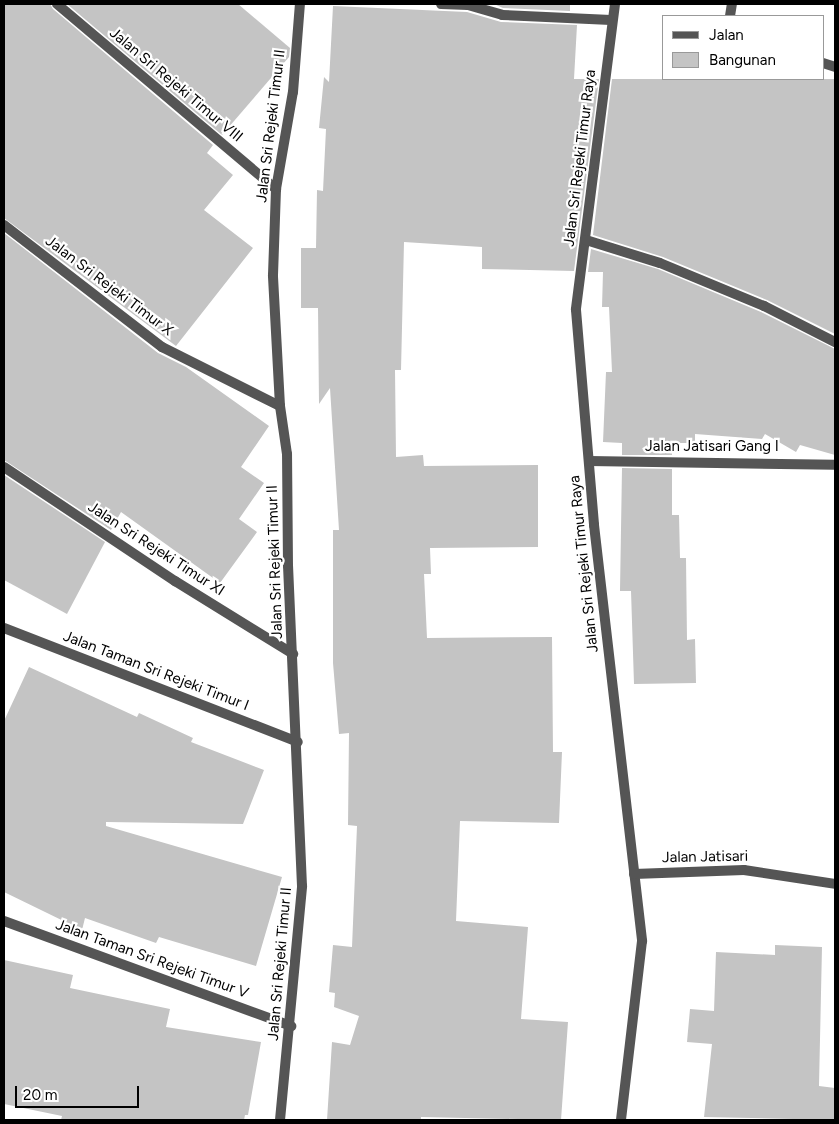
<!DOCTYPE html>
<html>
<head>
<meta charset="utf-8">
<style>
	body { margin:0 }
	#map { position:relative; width:839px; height:1124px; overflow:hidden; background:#fff; font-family:Figtree,sans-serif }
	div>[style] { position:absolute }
	.building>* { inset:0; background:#c4c4c4 }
	.street>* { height:10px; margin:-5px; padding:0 5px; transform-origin:5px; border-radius:5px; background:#555 }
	span { translate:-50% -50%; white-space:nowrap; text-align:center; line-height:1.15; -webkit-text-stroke:4.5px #fff; paint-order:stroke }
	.street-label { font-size:15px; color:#000 }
	.frame { position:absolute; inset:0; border:5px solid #000; pointer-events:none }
	.legend { position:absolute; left:662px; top:15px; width:162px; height:65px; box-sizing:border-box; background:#fff; border:1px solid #999; margin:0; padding:6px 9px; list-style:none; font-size:15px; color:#000 }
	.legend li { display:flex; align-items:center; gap:10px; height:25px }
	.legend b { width:25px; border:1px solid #999 }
	.scale { position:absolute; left:15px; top:1086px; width:124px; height:22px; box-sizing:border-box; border:2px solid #000; border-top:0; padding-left:6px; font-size:15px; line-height:18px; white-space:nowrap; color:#000; -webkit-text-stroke:4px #fff; paint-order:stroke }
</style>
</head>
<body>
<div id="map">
	<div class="building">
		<i style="clip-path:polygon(4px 4px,50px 4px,53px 9px,213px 145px,207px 153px,233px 175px,204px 210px,253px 248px,176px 346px,4px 218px)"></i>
		<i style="clip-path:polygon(67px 4px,238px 4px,290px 48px,289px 57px,222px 135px)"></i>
		<i style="clip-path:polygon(494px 4px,570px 4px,570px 11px,503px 8px)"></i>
		<i style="clip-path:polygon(333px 6px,467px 12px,501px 22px,577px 25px,574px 79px,599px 79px,574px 271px,482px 269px,482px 247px,404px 242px,401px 370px,395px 370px,396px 457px,423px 455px,424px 466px,538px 465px,538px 547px,430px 548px,431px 574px,424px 574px,427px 638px,552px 637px,553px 752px,562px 752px,559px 823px,460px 821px,456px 921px,528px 927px,521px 1019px,568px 1022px,561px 1120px,421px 1117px,421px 1120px,327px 1120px,332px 1042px,350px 1045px,359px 1016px,334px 1007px,335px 993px,329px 992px,333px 945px,352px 947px,357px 826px,348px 825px,349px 733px,339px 734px,333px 663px,333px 530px,339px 530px,330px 388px,319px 404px,318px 308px,301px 308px,301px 248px,316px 248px,317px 190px,323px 191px,326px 129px,319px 128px,324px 77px,329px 82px)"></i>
		<i style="clip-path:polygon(612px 79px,835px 79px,835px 334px,767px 300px,663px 257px,593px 235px)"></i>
		<i style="clip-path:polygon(4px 233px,158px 353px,186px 367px,269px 426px,241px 467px,264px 483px,239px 519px,257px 532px,220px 583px,121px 512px,111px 530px,4px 460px)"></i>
		<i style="clip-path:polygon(591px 249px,658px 269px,761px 312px,835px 349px,835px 455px,800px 445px,796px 452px,765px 434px,762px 439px,695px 434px,695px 443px,672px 443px,672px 455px,622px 455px,622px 443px,603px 442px,606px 372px,612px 372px,609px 307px,602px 307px,603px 272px,588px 272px)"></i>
		<i style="clip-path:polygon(622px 468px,672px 469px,672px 515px,679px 515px,680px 558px,686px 558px,687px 640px,695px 639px,696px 683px,634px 684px,631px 591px,620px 591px)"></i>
		<i style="clip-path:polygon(4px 475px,105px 542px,67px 614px,4px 580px)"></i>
		<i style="clip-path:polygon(29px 667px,137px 717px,139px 713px,193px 738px,191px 742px,264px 770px,243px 824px,106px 822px,106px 826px,282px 877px,256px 966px,159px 937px,156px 943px,85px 918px,82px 930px,4px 892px,4px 721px)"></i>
		<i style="clip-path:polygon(775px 945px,822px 947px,819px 1086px,835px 1088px,835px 1120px,704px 1117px,712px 1044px,687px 1042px,690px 1009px,714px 1011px,716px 952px,775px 955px)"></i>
		<i style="clip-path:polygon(4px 960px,73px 975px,70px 988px,170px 1009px,166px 1027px,261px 1042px,248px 1115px,245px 1115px,244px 1120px,61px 1120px,62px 1116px,4px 1104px)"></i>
	</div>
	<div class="street">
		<i style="left:57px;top:4px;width:287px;rotate:40.2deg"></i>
		<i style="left:441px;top:4px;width:27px;rotate:2deg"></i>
		<i style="left:468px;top:5px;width:35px;rotate:16deg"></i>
		<i style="left:502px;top:15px;width:109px;rotate:2.6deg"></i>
		<i style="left:615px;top:4px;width:308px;rotate:97.3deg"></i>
		<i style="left:576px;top:310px;width:216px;rotate:85.2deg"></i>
		<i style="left:594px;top:525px;width:419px;rotate:83.4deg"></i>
		<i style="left:642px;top:941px;width:180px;rotate:96.7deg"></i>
		<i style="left:730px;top:16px;width:12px;rotate:-81deg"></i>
		<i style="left:823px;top:63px;width:13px;rotate:18deg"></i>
		<i style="left:4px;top:225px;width:200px;rotate:37.7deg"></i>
		<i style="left:162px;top:347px;width:132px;rotate:26.6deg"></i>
		<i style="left:586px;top:240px;width:77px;rotate:17.3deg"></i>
		<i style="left:660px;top:263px;width:113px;rotate:22.5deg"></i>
		<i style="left:764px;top:306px;width:80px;rotate:26.9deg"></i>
		<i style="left:589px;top:461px;width:246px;rotate:0.9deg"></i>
		<i style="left:4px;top:467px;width:206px;rotate:33.7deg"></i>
		<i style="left:175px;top:581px;width:139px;rotate:31.7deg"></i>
		<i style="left:4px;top:628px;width:315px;rotate:21.2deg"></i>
		<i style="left:634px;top:874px;width:110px;rotate:-2.1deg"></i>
		<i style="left:744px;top:870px;width:92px;rotate:8.7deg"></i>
		<i style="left:4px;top:921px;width:306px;rotate:20.1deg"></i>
		<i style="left:280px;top:1120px;width:235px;rotate:-84.6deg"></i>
		<i style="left:302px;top:886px;width:320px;rotate:-92.5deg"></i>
		<i style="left:288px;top:566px;width:112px;rotate:-90.5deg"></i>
		<i style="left:287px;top:454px;width:49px;rotate:-98.3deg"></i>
		<i style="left:280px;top:406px;width:131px;rotate:-93.1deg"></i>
		<i style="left:273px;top:275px;width:86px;rotate:-88deg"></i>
		<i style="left:276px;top:189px;width:98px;rotate:-80.1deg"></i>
		<i style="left:293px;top:92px;width:88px;rotate:-85.5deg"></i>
	</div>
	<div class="street-label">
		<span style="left:176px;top:85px;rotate:40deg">Jalan Sri Rejeki Timur VIII</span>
		<span style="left:271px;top:126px;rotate:-83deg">Jalan Sri Rejeki Timur II</span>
		<span style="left:580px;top:158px;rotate:-83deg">Jalan Sri Rejeki Timur Raya</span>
		<span style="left:109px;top:286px;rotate:37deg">Jalan Sri Rejeki Timur X</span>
		<span style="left:712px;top:447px">Jalan Jatisari Gang I</span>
		<span style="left:156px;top:549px;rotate:33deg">Jalan Sri Rejeki Timur XI</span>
		<span style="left:275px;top:562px;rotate:-92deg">Jalan Sri Rejeki Timur II</span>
		<span style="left:584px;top:564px;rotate:-96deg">Jalan Sri Rejeki Timur Raya</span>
		<span style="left:156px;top:671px;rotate:21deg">Jalan Taman Sri Rejeki Timur I</span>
		<span style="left:705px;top:857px;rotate:-1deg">Jalan Jatisari</span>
		<span style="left:152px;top:959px;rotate:20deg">Jalan Taman Sri Rejeki Timur V</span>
		<span style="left:280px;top:964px;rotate:-85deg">Jalan Sri Rejeki Timur II</span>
	</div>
	<div class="frame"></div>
	<ul class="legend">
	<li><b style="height:6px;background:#555"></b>Jalan</li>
	<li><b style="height:14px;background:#c4c4c4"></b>Bangunan</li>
	</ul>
	<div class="scale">20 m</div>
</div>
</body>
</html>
